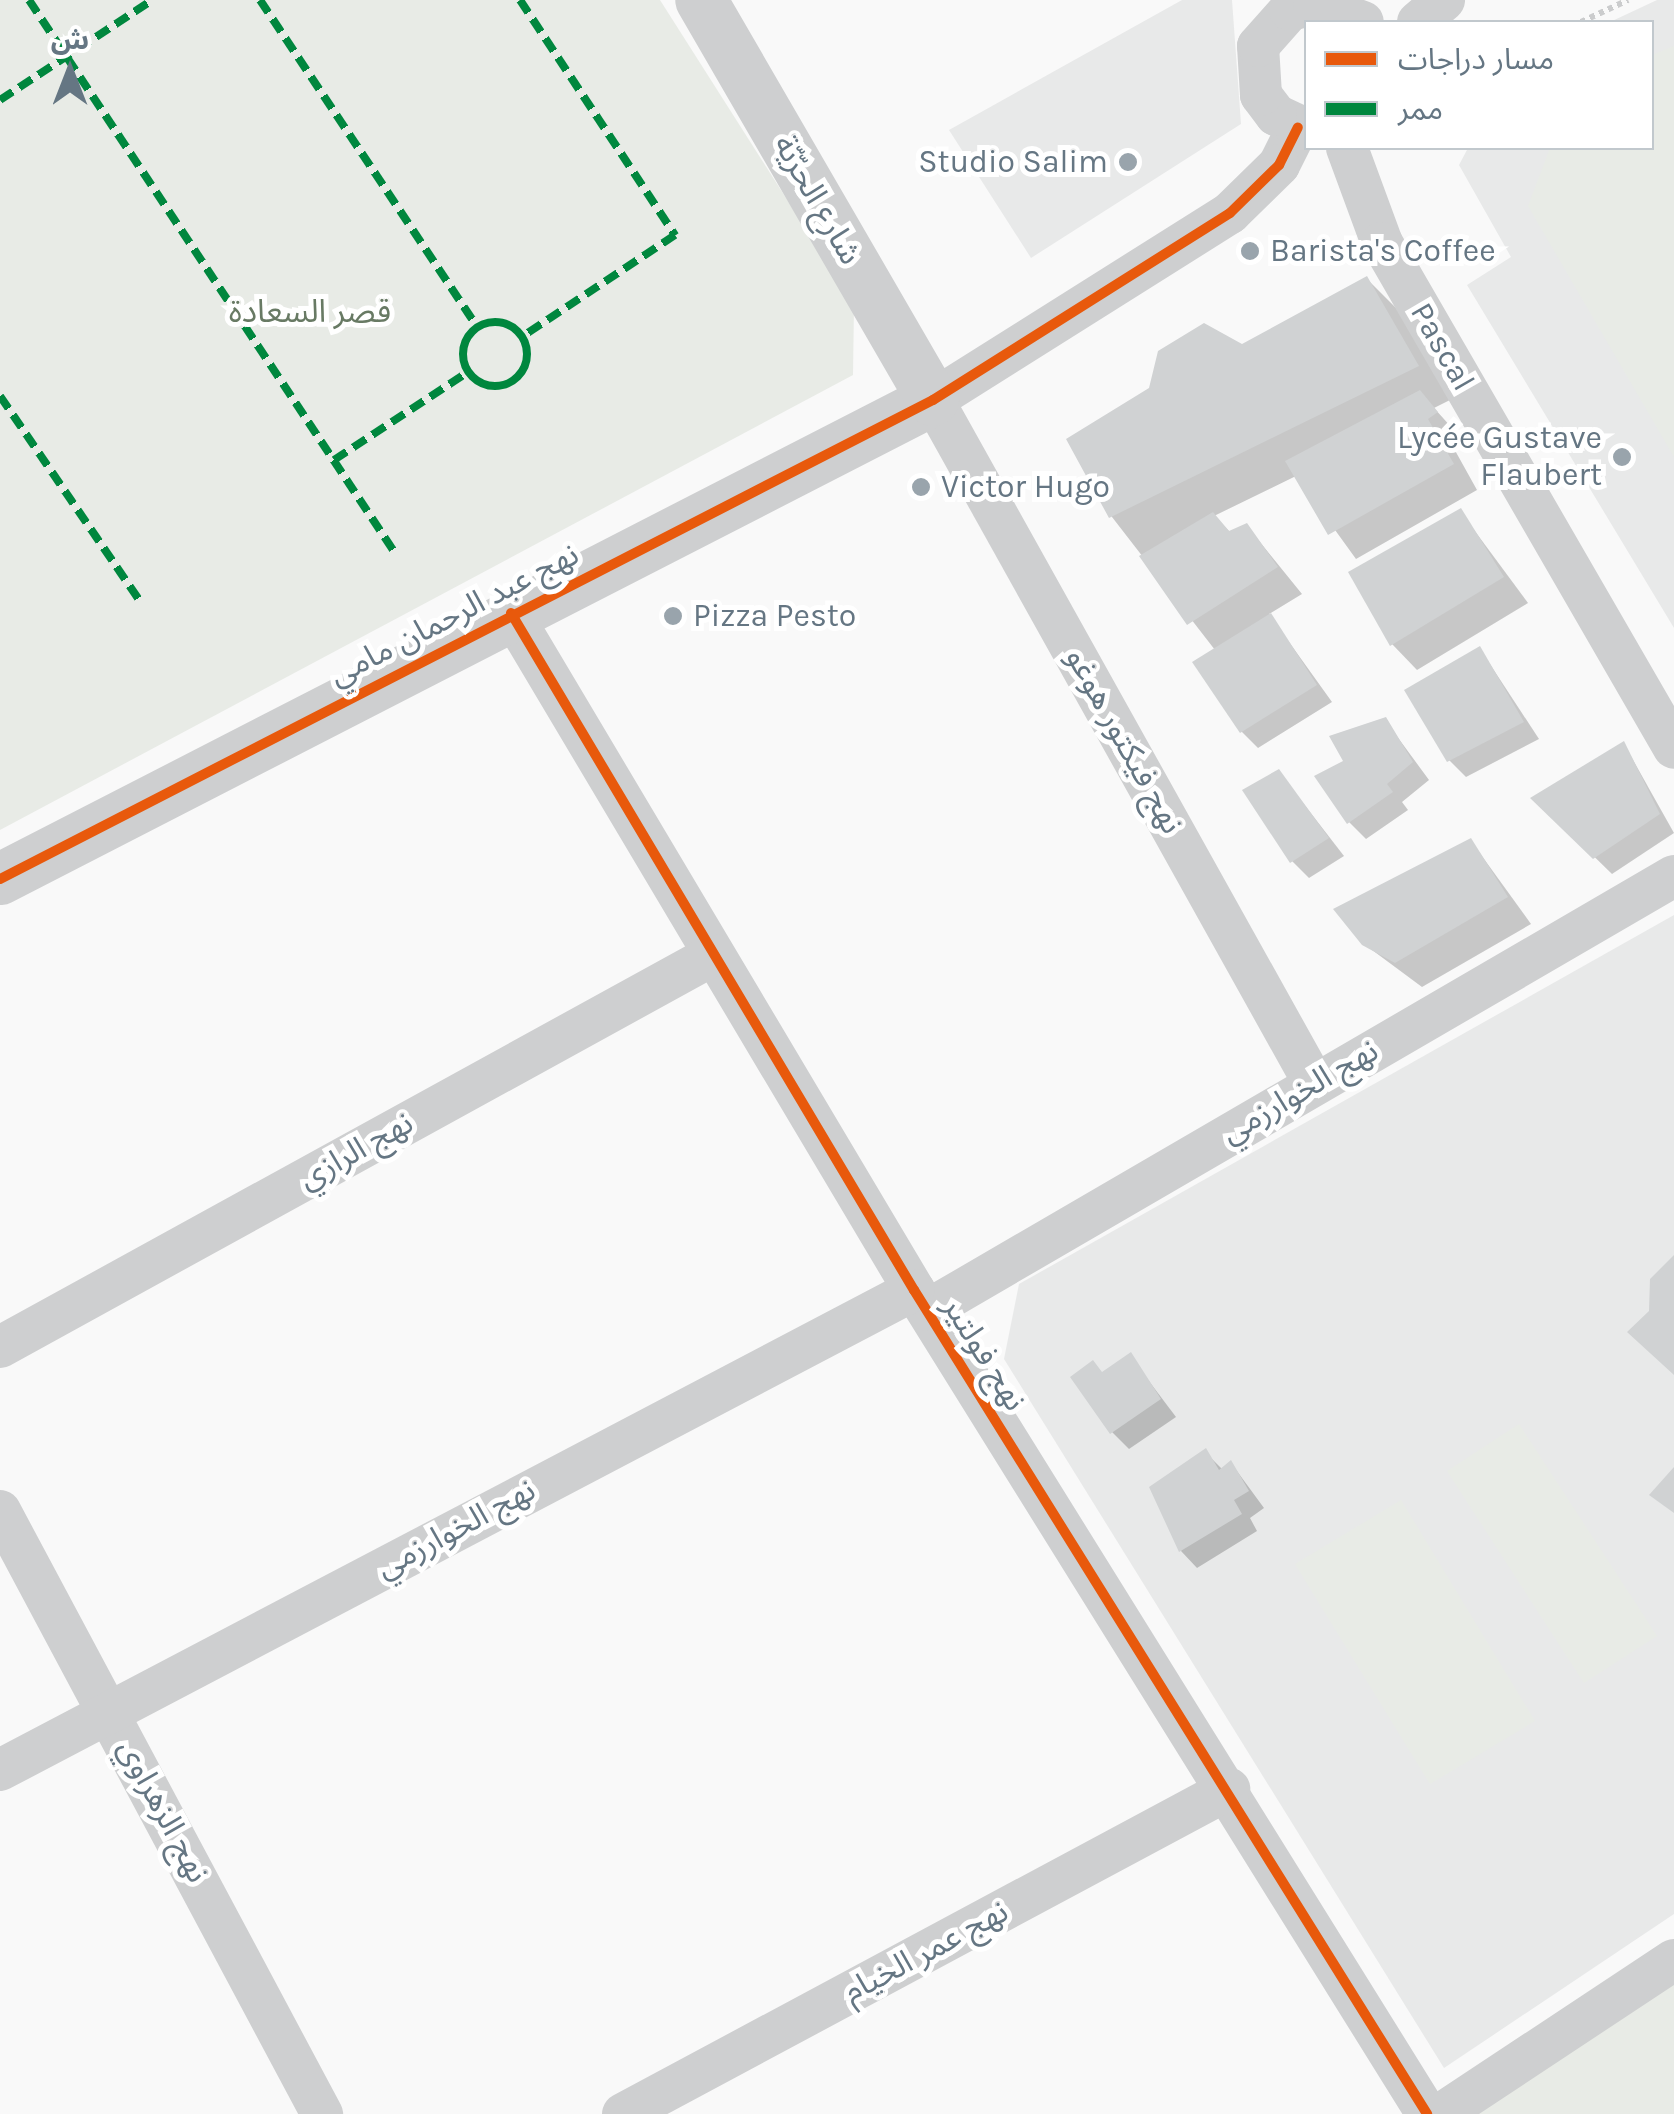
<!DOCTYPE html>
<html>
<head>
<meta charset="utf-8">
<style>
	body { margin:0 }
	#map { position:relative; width:1674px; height:2114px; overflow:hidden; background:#f9f9f9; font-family:Karla,"Noto Sans Arabic",sans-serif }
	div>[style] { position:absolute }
	.built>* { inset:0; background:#e8e9e9 }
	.green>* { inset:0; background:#e8ebe6 }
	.shadow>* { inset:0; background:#0003 }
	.building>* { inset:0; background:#d0d2d3 }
	.path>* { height:6px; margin-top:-3px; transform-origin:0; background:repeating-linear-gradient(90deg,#cbcccd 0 5px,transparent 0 10px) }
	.minor>* { height:42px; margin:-21px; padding:0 21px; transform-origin:21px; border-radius:21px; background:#cecfd0 }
	.tertiary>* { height:52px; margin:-26px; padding:0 26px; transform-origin:26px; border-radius:26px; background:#cecfd0 }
	.quiet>* { height:8px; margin-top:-4px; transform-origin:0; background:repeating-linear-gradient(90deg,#00873e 0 15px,transparent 0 23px) }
	.quiet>.ring { margin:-4px; padding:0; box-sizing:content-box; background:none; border:8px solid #00873e; border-radius:50% }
	.cycleway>* { height:10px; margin:-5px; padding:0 5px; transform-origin:5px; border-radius:5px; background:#e8590c }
	.dots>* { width:28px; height:28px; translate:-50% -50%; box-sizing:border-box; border:5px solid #fff; border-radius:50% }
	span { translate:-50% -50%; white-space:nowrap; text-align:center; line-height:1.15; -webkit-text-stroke:10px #fff; paint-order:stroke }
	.poi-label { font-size:32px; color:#657683 }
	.right { translate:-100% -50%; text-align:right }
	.left { translate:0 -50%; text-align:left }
	.street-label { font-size:32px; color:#657683 }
	.park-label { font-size:32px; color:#687a64 }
	.legend { position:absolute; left:1304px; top:20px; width:350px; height:130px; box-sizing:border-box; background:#fff; border:2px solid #c1c8cd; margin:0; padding:12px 18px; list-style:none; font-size:30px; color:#657683 }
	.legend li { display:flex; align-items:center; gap:20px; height:50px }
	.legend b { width:50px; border:2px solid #c1c8cd }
	.north { position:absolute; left:20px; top:20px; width:100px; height:100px; -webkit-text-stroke:8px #fff; paint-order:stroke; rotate:0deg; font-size:28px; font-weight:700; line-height:40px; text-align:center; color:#657683 }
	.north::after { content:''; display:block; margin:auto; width:35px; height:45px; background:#657683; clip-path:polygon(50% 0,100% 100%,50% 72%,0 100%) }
</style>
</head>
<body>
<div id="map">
	<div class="built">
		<i style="clip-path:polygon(1182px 0,1232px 0,1241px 124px,1031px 258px,949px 130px)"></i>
		<i style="clip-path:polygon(1657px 0,1674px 0,1674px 628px,1467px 285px,1511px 257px,1459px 165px,1468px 148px,1652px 148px,1652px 22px,1610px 22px)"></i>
		<i style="clip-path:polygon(1674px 915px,1674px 1914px,1444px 2068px,1004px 1359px,1019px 1284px)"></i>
	</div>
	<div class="green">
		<i style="clip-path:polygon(0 0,660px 0,854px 305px,853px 375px,0 830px)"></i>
		<i style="clip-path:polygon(1674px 46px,1674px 457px,1528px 206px,1550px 148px,1652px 148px,1652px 55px)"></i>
		<i style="clip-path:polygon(1519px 1424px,1657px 1636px,1584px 1683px,1447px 1471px)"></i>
		<i style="clip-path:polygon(1401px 1500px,1535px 1721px,1430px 1784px,1295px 1564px)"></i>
		<i style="clip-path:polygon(1674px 1980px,1674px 2114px,1470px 2114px)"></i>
	</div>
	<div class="shadow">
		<i style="clip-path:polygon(1367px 279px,1400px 312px,1450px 400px,1434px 408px,1462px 439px,1452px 445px,1477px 490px,1356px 559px,1296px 476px,1214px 516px,1231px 533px,1247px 526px,1302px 594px,1269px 614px,1332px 702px,1258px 748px,1241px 731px,1215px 650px,1112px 517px,1069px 440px)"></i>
		<i style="clip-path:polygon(1460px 511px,1528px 603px,1417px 670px,1392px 644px)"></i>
		<i style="clip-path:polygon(1480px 649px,1539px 739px,1466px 777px,1449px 760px)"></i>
		<i style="clip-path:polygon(1385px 720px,1429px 780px,1402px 802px,1408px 810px,1366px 839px,1349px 822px,1346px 762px)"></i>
		<i style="clip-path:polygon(1624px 744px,1674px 833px,1612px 874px,1534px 798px)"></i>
		<i style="clip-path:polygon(1279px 772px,1344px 856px,1309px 878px,1292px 861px)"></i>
		<i style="clip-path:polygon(1471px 841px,1531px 924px,1422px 987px,1364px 944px)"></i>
		<i style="clip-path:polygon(1130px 1356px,1176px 1417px,1129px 1449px,1112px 1432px,1103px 1374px)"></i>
		<i style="clip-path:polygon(1205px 1452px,1223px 1470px,1231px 1463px,1264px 1508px,1250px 1518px,1257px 1531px,1197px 1568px,1181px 1551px)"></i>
	</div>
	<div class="building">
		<i style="clip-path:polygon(1367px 276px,1419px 366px,1109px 518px,1066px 439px,1149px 388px,1158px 351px,1204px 323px,1242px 344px)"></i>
		<i style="clip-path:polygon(1420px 390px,1438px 412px,1428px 419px,1454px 464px,1328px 535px,1285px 461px)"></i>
		<i style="clip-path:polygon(1461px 508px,1504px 577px,1390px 646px,1348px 572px)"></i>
		<i style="clip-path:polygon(1213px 512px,1229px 531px,1247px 523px,1278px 567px,1187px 625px,1139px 556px)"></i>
		<i style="clip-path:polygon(1271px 613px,1317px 685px,1240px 733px,1192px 662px)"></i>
		<i style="clip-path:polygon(1480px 646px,1524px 722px,1447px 762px,1404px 690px)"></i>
		<i style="clip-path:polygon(1386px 717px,1413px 762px,1387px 784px,1393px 792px,1347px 824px,1314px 776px,1343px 761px,1329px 736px)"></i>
		<i style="clip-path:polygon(1624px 741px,1660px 814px,1593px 859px,1530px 798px)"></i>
		<i style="clip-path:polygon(1279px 769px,1329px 838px,1290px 863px,1242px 790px)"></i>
		<i style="clip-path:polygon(1471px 838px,1508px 897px,1395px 963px,1362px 945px,1333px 909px)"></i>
		<i style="clip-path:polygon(1674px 1255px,1674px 1375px,1627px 1332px,1649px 1311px,1650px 1279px)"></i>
		<i style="clip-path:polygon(1131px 1352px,1161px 1399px,1110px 1434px,1070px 1377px,1093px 1360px,1102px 1372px)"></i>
		<i style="clip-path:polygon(1206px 1448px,1219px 1470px,1231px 1460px,1249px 1491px,1234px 1500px,1242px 1514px,1179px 1552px,1149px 1487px)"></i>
		<i style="clip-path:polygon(1674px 1467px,1674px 1513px,1649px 1495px)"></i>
	</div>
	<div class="path">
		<i style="left:1581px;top:22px;width:52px;rotate:-25.1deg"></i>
	</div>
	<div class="minor">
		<i style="left:1418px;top:22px;width:34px;rotate:-40deg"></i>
		<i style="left:1298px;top:127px;width:42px;rotate:116.6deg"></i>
		<i style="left:1279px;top:165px;width:69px;rotate:135.6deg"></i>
		<i style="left:1230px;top:213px;width:351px;rotate:147.8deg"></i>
		<i style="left:933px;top:400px;width:782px;rotate:60.85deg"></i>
		<i style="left:1306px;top:129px;width:33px;rotate:-155deg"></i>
		<i style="left:1276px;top:115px;width:25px;rotate:-127deg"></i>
		<i style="left:1261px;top:95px;width:49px;rotate:-93.5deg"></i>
		<i style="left:1258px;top:46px;width:48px;rotate:-48.4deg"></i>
		<i style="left:1290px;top:10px;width:25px;rotate:-14deg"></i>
		<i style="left:1314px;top:4px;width:52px;rotate:20.2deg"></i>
		<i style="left:1347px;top:148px;width:101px;rotate:69.8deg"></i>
		<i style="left:1382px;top:243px;width:583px;rotate:59.96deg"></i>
		<i style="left:511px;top:613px;width:788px;rotate:59.24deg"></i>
		<i style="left:914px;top:1290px;width:971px;rotate:58.09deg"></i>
		<i style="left:928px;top:1310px;width:863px;rotate:-30.19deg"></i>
		<i style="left:0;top:1347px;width:814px;rotate:-28.8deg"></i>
		<i style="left:0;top:1511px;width:684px;rotate:61.9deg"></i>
		<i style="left:0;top:1770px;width:1032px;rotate:-27.71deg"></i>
		<i style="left:623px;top:2114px;width:688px;rotate:-28.2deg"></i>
		<i style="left:1441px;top:2114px;width:279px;rotate:-33.5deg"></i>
	</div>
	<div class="tertiary">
		<i style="left:0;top:879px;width:1049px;rotate:-27.18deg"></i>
		<i style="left:933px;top:400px;width:462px;rotate:-120.1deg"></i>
	</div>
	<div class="quiet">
		<i style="left:29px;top:0;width:663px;rotate:56.5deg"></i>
		<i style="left:260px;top:0;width:392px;rotate:56.4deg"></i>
		<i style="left:520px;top:0;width:282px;rotate:56.6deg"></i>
		<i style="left:675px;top:235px;width:182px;rotate:146.4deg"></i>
		<i style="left:0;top:100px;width:182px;rotate:-33.3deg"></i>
		<i class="ring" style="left:463px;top:322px;width:56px;height:56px"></i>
		<i style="left:0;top:396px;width:250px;rotate:55.7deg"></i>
		<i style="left:334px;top:460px;width:160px;rotate:-33.3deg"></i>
	</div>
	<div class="cycleway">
		<i style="left:511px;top:613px;width:788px;rotate:59.24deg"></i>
		<i style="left:914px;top:1290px;width:971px;rotate:58.09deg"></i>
		<i style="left:0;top:879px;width:1049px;rotate:-27.18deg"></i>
		<i style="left:933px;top:400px;width:351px;rotate:-32.2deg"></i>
		<i style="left:1230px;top:213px;width:69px;rotate:-44.4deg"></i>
		<i style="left:1279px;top:165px;width:42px;rotate:-63.4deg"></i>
	</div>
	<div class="dots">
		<i style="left:1128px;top:162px;background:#99a4ac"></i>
		<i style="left:1250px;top:251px;background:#99a4ac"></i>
		<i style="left:1622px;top:457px;background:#99a4ac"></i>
		<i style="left:921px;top:487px;background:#99a4ac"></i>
		<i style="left:673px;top:616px;background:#99a4ac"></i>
	</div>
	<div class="poi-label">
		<span class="right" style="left:1108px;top:162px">Studio Salim</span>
		<span class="left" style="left:1270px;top:251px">Barista's Coffee</span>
		<span class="right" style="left:1602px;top:457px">Lycée Gustave<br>Flaubert</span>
		<span class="left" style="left:941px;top:487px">Victor Hugo</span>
		<span class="left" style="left:693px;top:616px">Pizza Pesto</span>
	</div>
	<div class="street-label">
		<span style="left:817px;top:200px;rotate:60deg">شارع الحرّيّة</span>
		<span style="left:1442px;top:347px;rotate:60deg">Pascal</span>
		<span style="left:454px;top:615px;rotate:-27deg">نهج عبد الرحمان مامي</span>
		<span style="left:1124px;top:741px;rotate:61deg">نهج فيكتور هوغو</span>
		<span style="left:1300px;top:1092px;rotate:-30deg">نهج الخوارزمي</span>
		<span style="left:356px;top:1151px;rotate:-29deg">نهج الرازي</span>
		<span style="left:984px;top:1354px;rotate:58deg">نهج فولتير</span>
		<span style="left:456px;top:1529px;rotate:-28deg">نهج الخوارزمي</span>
		<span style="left:163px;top:1811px;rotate:62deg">نهج الزهراوي</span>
		<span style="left:926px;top:1952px;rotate:-28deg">نهج عمر الخيام</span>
	</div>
	<div class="park-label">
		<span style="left:310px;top:312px">قصر السعادة</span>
	</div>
	<ul class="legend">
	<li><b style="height:12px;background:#e8590c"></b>مسار دراجات</li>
	<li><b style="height:12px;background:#00873e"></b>ممر</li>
	</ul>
	<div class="north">ش</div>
</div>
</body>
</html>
